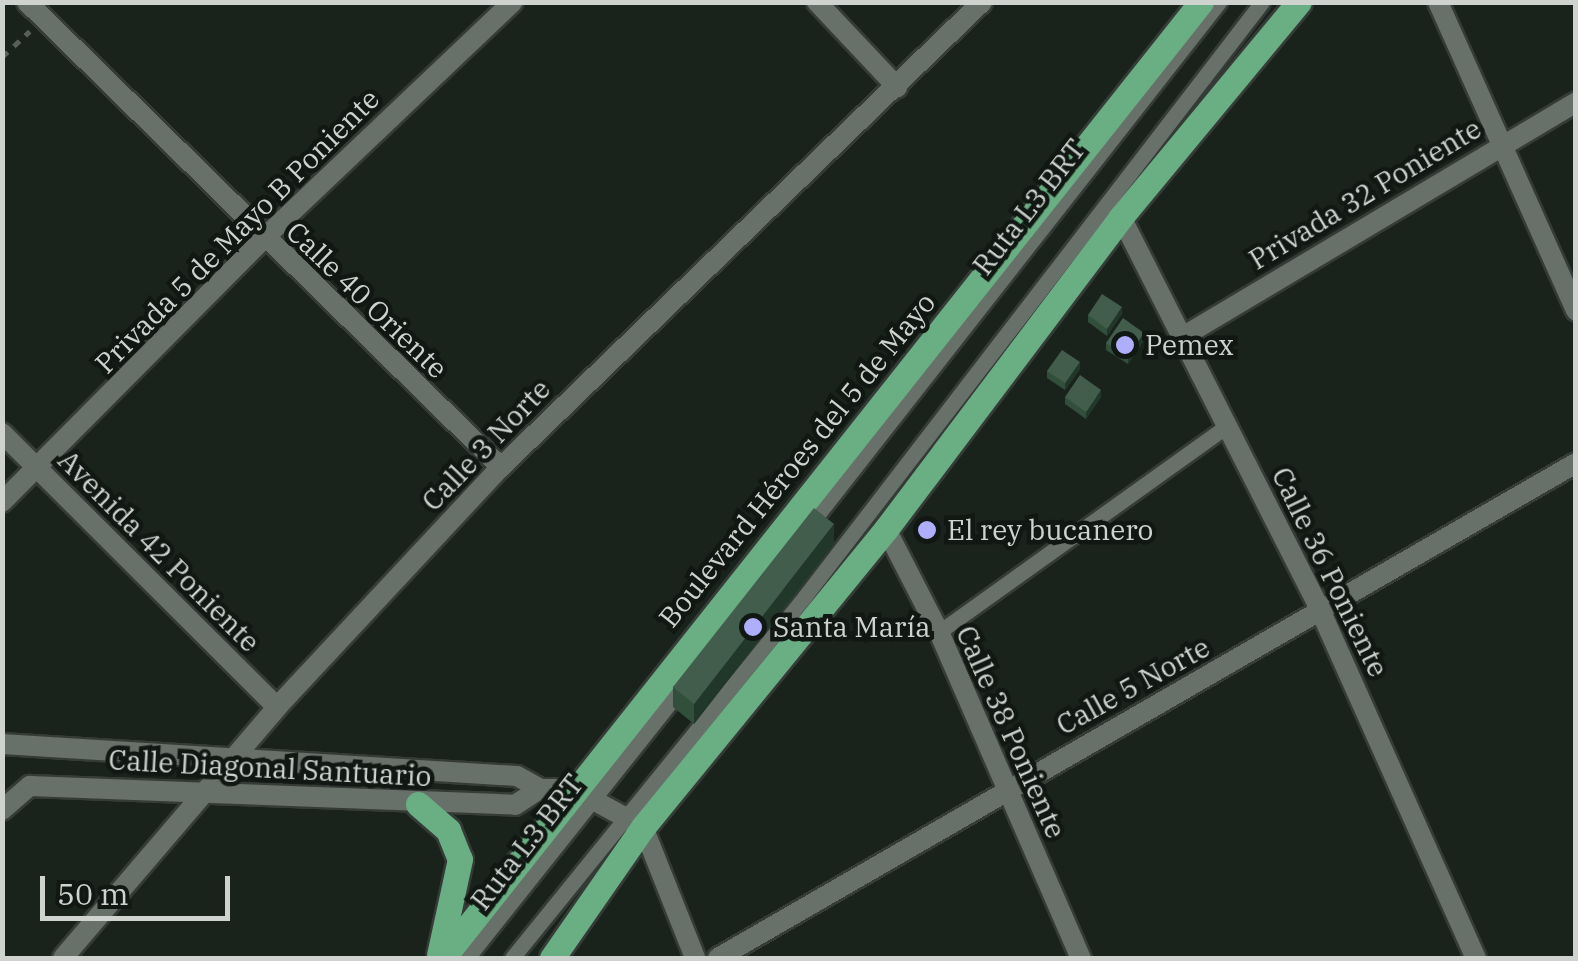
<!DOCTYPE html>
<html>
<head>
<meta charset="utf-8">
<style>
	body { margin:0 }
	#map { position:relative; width:1578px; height:961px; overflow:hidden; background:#1a221c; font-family:"IBM Plex Serif",serif }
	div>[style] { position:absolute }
	.path>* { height:5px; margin-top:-2.5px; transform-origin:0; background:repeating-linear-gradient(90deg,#585f5a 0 8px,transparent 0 16px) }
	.roads { filter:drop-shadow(2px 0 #353b37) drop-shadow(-2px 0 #353b37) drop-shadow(0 2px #353b37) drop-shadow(0 -2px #353b37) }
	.lane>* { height:15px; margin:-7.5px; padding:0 7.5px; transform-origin:7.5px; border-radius:7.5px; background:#68706a }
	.street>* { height:20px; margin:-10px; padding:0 10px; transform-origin:10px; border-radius:10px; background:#68706a }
	.primary>* { height:25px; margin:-12.5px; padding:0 12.5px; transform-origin:12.5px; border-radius:12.5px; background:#6aae83 }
	.wall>* { inset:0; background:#324f3c }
	.shaded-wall>* { inset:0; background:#213729 }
	.building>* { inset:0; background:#435d4c }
	.dots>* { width:28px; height:28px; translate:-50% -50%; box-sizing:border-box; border:5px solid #111813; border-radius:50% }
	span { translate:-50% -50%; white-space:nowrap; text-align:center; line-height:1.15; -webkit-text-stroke:9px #111813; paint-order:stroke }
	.street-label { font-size:28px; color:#ced3d0 }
	.poi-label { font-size:28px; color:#ced3d0 }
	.left { translate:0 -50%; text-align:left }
	.frame { position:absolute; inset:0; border:5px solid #ced3d0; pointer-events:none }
	.scale { position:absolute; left:40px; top:876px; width:190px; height:45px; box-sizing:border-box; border:5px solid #ced3d0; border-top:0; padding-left:12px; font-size:30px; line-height:35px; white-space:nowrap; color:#ced3d0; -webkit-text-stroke:8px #111813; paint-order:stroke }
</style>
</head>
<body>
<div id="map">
	<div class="path">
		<i style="left:2px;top:57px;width:38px;rotate:-43deg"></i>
	</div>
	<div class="roads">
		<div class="lane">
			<i style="left:808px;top:527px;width:667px;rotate:-51.94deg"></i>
			<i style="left:939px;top:632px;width:355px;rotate:-35.6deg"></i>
			<i style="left:467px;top:958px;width:347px;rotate:-51.5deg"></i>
			<i style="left:512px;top:958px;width:466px;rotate:-51deg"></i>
			<i style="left:805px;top:596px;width:749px;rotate:-52.43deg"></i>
		</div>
		<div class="street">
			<i style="left:27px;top:2px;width:664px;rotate:44.45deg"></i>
			<i style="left:817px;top:2px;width:117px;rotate:46.7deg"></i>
			<i style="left:1438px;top:2px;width:338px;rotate:65.9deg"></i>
			<i style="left:1121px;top:217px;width:443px;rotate:63.1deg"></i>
			<i style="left:1321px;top:612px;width:379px;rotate:65.9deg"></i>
			<i style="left:1184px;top:336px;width:457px;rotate:-30.8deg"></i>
			<i style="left:2px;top:433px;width:388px;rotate:44.9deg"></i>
			<i style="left:2px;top:502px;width:371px;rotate:-45.2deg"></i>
			<i style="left:263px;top:239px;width:344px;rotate:-43.5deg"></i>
			<i style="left:886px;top:529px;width:116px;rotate:62.8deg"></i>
			<i style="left:939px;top:632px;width:356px;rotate:66.5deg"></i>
			<i style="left:2px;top:744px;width:516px;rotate:3.56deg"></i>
			<i style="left:517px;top:776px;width:26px;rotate:29deg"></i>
			<i style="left:540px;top:789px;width:33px"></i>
			<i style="left:573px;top:789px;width:80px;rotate:28.5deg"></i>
			<i style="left:643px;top:827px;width:141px;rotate:68.3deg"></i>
			<i style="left:2px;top:810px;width:37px;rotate:-41deg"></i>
			<i style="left:30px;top:786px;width:485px;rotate:2.2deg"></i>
			<i style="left:515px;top:805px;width:30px;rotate:-33deg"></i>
			<i style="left:63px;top:958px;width:330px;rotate:-49.5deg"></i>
			<i style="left:277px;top:707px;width:328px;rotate:-47deg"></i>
			<i style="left:501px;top:467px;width:669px;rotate:-44.03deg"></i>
			<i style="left:718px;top:958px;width:991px;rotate:-29.98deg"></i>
		</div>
		<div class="primary">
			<i style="left:418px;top:804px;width:40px;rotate:41deg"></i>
			<i style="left:448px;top:830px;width:31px;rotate:68deg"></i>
			<i style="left:460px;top:859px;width:98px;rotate:102.3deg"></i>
			<i style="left:443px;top:958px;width:1220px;rotate:-51.59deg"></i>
			<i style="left:552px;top:958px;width:160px;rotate:-55.2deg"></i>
			<i style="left:643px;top:827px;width:385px;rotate:-50.8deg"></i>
			<i style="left:886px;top:529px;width:391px;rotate:-53deg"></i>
			<i style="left:1121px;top:217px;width:279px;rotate:-50.4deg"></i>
		</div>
	</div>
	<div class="wall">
		<i style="clip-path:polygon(1122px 314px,1107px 336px,1088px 322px,1088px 315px)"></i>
		<i style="clip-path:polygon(1144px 340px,1128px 364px,1106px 350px,1106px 343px)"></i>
		<i style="clip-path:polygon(1080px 369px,1065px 390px,1047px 378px,1047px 371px)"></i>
		<i style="clip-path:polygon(1065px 397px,1101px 397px,1086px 419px,1065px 404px)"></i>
		<i style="clip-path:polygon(834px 544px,694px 724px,673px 707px,673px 687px)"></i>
	</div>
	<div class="shaded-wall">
		<i style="clip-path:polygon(1122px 307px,1122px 314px,1107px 336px,1107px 329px)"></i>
		<i style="clip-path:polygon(1144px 333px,1144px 340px,1128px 364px,1128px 357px)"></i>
		<i style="clip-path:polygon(1080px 362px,1080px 369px,1065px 390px,1065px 383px)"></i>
		<i style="clip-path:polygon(1101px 390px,1101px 397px,1086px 419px,1086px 412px)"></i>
		<i style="clip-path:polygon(834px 524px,834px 544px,694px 724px,694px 704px)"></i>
	</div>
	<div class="building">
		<i style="clip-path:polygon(1102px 294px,1122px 307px,1107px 329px,1088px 315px)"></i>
		<i style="clip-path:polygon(1123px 318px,1144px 333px,1128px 357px,1106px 343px)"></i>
		<i style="clip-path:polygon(1062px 350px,1080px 362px,1065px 383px,1047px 371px)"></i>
		<i style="clip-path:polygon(1080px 375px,1101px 390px,1086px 412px,1065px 397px)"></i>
		<i style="clip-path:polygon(814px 508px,834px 524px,694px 704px,673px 687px)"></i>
	</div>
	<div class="dots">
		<i style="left:1125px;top:345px;background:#afaefa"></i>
		<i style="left:927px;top:530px;background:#afaefa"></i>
		<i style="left:753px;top:627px;background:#afaefa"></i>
	</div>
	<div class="street-label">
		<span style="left:1365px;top:194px;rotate:-31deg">Privada 32 Poniente</span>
		<span style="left:1029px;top:207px;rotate:-52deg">Ruta L3 BRT</span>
		<span style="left:237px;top:231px;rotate:-45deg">Privada 5 de Mayo B Poniente</span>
		<span style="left:367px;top:300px;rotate:44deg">Calle 40 Oriente</span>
		<span style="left:486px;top:445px;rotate:-46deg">Calle 3 Norte</span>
		<span style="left:797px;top:460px;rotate:-51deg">Boulevard Héroes del 5 de Mayo</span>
		<span style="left:159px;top:551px;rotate:45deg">Avenida 42 Poniente</span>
		<span style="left:1330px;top:572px;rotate:64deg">Calle 36 Poniente</span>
		<span style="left:1133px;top:686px;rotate:-29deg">Calle 5 Norte</span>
		<span style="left:1011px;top:732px;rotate:66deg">Calle 38 Poniente</span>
		<span style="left:270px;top:768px;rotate:3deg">Calle Diagonal Santuario</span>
		<span style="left:527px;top:842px;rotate:-52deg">Ruta L3 BRT</span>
	</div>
	<div class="poi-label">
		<span class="left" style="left:1145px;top:345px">Pemex</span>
		<span class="left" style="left:947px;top:530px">El rey bucanero</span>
		<span class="left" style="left:773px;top:627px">Santa María</span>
	</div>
	<div class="frame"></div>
	<div class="scale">50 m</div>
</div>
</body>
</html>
